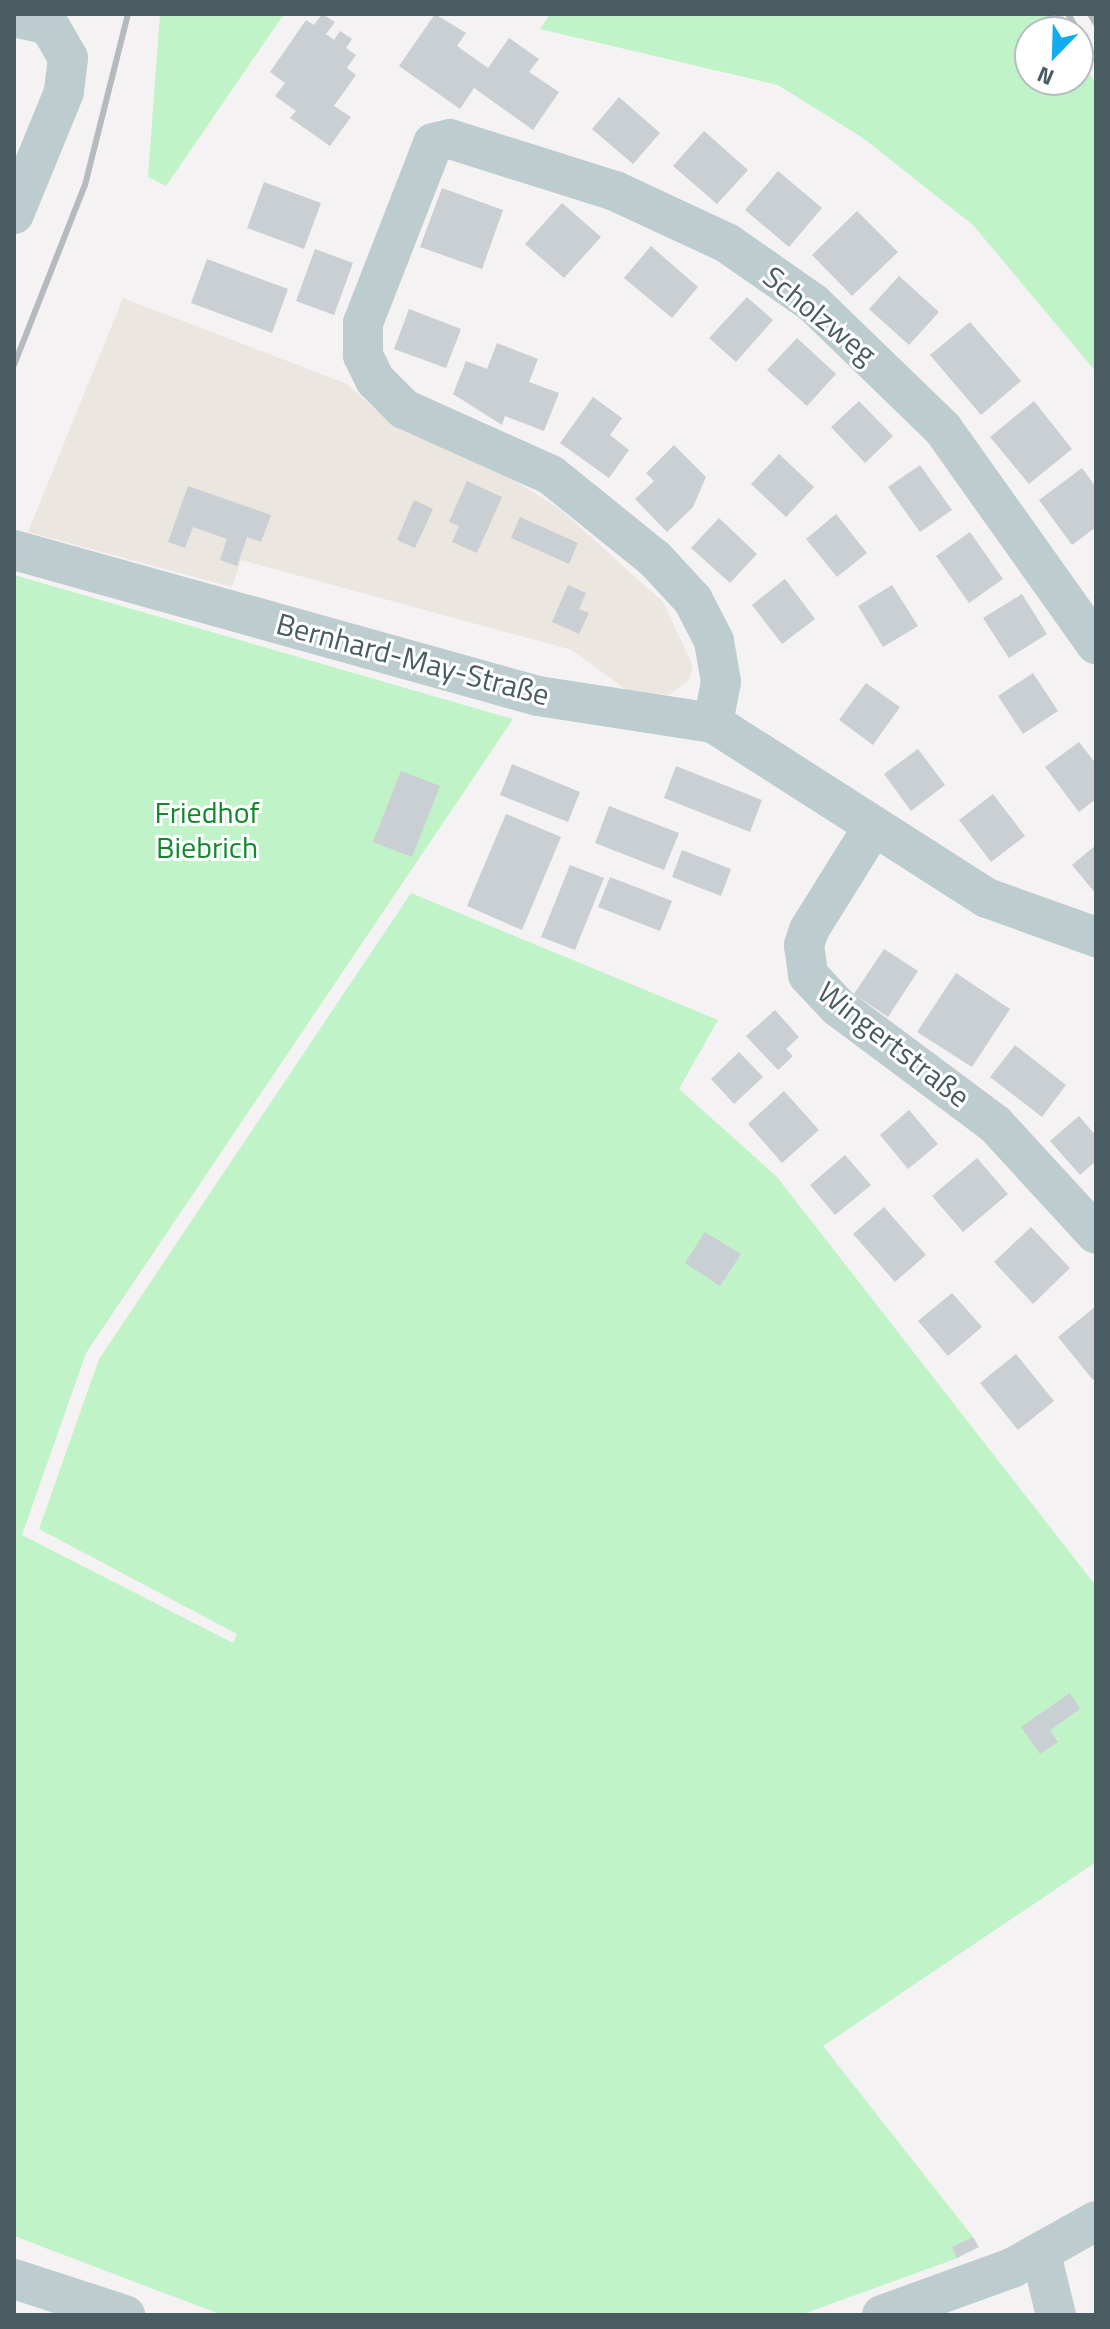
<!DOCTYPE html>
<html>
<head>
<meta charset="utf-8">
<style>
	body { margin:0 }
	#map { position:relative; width:1110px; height:2329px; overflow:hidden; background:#f5f2f3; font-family:"Titillium Web",sans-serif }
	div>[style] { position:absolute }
	.commercial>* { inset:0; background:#ebe6e0 }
	.green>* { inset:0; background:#c0f3c7 }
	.building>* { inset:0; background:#c9cfd2 }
	.minor>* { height:40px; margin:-20px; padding:0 20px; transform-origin:20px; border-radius:20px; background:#bdcccf }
	.rail>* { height:6px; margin:-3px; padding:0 3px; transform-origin:3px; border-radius:3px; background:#b4babd }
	span { translate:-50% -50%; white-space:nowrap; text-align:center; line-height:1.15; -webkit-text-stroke:6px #fff; paint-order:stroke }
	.street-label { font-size:30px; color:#495c61 }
	.park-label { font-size:30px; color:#13892f }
	.frame { position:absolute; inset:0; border:16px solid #495c61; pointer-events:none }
	.north { position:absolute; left:1014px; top:16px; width:80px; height:80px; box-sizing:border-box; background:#fff; border:2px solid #b6bec0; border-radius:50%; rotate:203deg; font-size:22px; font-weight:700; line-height:32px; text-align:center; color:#495c61 }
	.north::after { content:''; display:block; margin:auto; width:28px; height:36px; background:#11adf0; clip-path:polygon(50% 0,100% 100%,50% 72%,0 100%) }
</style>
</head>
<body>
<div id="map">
	<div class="commercial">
		<i style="clip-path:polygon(123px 298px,347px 384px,395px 427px,506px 475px,561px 510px,663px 602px,693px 666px,689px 680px,669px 695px,628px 691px,572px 650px,241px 560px,232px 587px,28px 532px)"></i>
	</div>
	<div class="green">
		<i style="clip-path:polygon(160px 14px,284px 14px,166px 186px,148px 177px)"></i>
		<i style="clip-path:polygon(550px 14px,1054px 14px,1065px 32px,1030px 32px,1030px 80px,1078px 80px,1078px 54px,1096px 84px,1096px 372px,973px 225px,863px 138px,778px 85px,540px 29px)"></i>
		<i style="clip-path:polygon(14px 575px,513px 719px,86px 1353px,22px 1535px,233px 1643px,237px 1634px,39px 1529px,99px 1359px,411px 893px,718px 1020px,679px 1089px,777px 1177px,1096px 1586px,1096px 1862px,823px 2046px,973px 2237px,952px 2247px,958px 2258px,800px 2315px,222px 2315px,14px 2236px)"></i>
	</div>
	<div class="building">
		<i style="clip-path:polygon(322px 14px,335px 22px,326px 34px,334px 40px,340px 31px,352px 39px,346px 48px,356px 55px,347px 68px,356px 75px,334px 106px,351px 117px,330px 146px,290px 118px,296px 111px,275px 96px,285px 83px,270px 72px,306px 20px,314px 25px)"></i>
		<i style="clip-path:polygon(435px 14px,466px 33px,457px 46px,488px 68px,509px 38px,539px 59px,529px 72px,559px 92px,533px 130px,474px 88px,460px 109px,399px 66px)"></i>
		<i style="clip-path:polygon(619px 97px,660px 133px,633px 164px,592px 129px)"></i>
		<i style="clip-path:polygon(704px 131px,748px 170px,717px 204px,673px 166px)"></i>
		<i style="clip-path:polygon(778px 171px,822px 208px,789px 247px,745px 210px)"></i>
		<i style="clip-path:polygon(264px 182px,321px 203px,304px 249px,247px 228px)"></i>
		<i style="clip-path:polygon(442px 188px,503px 210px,482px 269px,420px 247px)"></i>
		<i style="clip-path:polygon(562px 203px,601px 237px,564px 278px,525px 244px)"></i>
		<i style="clip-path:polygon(857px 211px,898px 252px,852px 296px,812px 255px)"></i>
		<i style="clip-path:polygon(651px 246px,698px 287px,672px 318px,624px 278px)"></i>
		<i style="clip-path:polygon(315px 249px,353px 263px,334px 315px,296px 301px)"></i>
		<i style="clip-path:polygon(207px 259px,288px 289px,272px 333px,191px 303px)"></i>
		<i style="clip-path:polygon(899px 276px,939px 312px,909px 345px,869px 309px)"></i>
		<i style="clip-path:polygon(747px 297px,773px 320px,736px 362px,709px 338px)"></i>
		<i style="clip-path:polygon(409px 309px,461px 329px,446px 368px,394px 349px)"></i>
		<i style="clip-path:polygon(970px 322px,1021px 381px,981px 415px,930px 355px)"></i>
		<i style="clip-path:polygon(797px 338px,836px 374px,807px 406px,767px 370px)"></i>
		<i style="clip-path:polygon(497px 343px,538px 359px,529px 382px,559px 393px,544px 431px,505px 416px,502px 425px,453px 394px,466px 361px,487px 369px)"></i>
		<i style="clip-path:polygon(593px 397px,622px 418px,610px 435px,629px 450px,609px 478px,560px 443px)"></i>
		<i style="clip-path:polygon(859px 401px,893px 436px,865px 463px,831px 427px)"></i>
		<i style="clip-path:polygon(1034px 401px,1072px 449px,1029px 484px,990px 437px)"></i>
		<i style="clip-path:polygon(674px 445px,706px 477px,693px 507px,667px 532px,635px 499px,654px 481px,646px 473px)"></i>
		<i style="clip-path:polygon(779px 454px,814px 487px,786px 517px,751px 484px)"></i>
		<i style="clip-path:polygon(920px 465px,952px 510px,920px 532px,888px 487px)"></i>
		<i style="clip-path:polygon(1082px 468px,1096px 487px,1096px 527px,1072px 545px,1039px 500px)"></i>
		<i style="clip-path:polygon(467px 481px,502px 497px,477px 553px,452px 542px,459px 526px,449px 522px)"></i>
		<i style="clip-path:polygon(188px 486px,271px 515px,261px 542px,247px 537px,237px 566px,220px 560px,227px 539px,193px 527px,185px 548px,168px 542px)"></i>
		<i style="clip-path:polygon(414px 500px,433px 509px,415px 548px,397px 540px)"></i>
		<i style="clip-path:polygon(836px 514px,867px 553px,837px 577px,806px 539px)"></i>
		<i style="clip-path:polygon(520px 517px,578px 543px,569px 564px,511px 538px)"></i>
		<i style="clip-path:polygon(719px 518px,757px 554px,730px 583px,691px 548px)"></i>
		<i style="clip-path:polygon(970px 532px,1003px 579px,969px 603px,936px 556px)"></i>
		<i style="clip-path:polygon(785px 579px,815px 619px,782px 644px,752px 605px)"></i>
		<i style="clip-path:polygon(568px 585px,586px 593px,579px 609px,589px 613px,579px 634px,552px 622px)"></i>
		<i style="clip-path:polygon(892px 585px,918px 626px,883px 647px,858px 606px)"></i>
		<i style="clip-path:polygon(1022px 594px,1047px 634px,1009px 658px,983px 618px)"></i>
		<i style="clip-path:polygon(1033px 673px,1058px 711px,1023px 734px,998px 696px)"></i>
		<i style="clip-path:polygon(866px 683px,900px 707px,873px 745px,839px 720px)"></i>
		<i style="clip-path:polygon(1079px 742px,1096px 764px,1096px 799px,1079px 812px,1045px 767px)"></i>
		<i style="clip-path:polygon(918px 749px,945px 785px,911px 811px,884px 774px)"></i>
		<i style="clip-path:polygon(512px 764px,580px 792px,568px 822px,500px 795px)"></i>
		<i style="clip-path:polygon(676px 766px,762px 800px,750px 832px,664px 798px)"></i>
		<i style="clip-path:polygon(401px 771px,440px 786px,412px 857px,373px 842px)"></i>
		<i style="clip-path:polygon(993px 794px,1025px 836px,991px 862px,959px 820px)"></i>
		<i style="clip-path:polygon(609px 806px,679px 833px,664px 870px,595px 843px)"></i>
		<i style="clip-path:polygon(506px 814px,561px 837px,522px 930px,467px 906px)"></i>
		<i style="clip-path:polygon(1096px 845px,1096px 894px,1072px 865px)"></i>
		<i style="clip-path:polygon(682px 850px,731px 869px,721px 896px,672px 877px)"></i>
		<i style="clip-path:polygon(570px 865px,604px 878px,575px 950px,541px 937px)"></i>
		<i style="clip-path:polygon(610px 877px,672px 901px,660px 931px,598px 907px)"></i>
		<i style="clip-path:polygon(884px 949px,918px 971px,888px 1017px,854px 994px)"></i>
		<i style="clip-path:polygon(956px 973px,1010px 1009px,972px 1067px,917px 1032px)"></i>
		<i style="clip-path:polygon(775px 1010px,799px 1037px,786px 1049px,793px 1056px,778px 1070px,746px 1036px)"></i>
		<i style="clip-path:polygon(1015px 1045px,1066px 1085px,1042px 1117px,990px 1077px)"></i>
		<i style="clip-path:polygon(739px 1052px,763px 1077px,734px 1104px,711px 1079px)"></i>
		<i style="clip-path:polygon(784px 1091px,819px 1130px,782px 1163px,748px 1124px)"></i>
		<i style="clip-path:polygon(909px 1110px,938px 1144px,908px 1169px,880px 1135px)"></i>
		<i style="clip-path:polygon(1079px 1116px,1096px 1136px,1096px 1161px,1080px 1175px,1050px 1141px)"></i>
		<i style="clip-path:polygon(845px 1155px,871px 1185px,835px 1215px,810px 1185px)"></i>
		<i style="clip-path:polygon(977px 1158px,1008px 1194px,963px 1232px,932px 1196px)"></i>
		<i style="clip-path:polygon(884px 1207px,926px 1255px,895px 1282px,853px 1234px)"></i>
		<i style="clip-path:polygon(1031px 1227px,1070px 1268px,1033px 1304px,994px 1262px)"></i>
		<i style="clip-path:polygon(705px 1232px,741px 1254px,720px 1286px,685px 1263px)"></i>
		<i style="clip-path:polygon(952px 1293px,982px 1327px,948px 1356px,918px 1321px)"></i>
		<i style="clip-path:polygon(1096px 1306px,1096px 1377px,1093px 1380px,1058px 1337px)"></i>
		<i style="clip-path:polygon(1016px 1354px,1054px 1401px,1018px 1430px,980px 1383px)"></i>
		<i style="clip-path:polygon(1070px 1693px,1080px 1709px,1050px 1730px,1058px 1742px,1040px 1754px,1021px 1727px)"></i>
		<i style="clip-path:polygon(973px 2237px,979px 2247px,957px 2258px,952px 2247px)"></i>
	</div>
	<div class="minor">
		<i style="left:14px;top:17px;width:36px;rotate:13deg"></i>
		<i style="left:49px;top:25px;width:38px;rotate:60deg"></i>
		<i style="left:68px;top:58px;width:34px;rotate:97deg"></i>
		<i style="left:64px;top:92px;width:132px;rotate:112.3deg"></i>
		<i style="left:14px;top:550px;width:544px;rotate:15.57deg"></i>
		<i style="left:538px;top:696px;width:177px;rotate:8.8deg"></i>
		<i style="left:713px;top:723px;width:325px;rotate:32.6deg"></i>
		<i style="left:987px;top:898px;width:116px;rotate:19.7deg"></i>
		<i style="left:713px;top:723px;width:42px;rotate:-79deg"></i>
		<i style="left:721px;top:682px;width:42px;rotate:-99.7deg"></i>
		<i style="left:714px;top:641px;width:46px;rotate:-117.1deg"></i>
		<i style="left:693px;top:600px;width:56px;rotate:-132.8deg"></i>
		<i style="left:655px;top:559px;width:134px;rotate:-141.1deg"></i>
		<i style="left:551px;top:475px;width:161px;rotate:-155.8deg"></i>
		<i style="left:404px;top:409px;width:41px;rotate:-135deg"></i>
		<i style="left:375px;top:380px;width:28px;rotate:-116deg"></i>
		<i style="left:363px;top:355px;width:32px;rotate:-90deg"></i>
		<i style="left:363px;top:323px;width:193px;rotate:-68.7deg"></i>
		<i style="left:433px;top:143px;width:17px;rotate:-13deg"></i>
		<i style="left:450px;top:139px;width:173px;rotate:17.5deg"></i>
		<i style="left:615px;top:191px;width:123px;rotate:24.9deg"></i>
		<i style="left:727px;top:243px;width:105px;rotate:34.9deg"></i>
		<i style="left:813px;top:303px;width:181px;rotate:44.1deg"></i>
		<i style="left:943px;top:429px;width:264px;rotate:54.6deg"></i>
		<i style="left:873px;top:827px;width:121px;rotate:121.9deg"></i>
		<i style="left:809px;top:930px;width:16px;rotate:108deg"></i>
		<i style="left:804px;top:945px;width:30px;rotate:82deg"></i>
		<i style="left:808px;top:975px;width:44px;rotate:46.8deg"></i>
		<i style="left:838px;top:1007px;width:196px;rotate:36.7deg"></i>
		<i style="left:995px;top:1124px;width:149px;rotate:47.4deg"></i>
		<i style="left:1041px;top:2254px;width:63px;rotate:76.2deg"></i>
		<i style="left:14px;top:2279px;width:117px;rotate:18deg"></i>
		<i style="left:882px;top:2315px;width:138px;rotate:-19.9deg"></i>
		<i style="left:1012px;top:2268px;width:96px;rotate:-29.2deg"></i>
	</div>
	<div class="rail">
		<i style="left:1068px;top:14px;width:54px;rotate:58.7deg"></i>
		<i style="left:1090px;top:14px;width:12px;rotate:59deg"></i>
		<i style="left:14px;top:365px;width:193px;rotate:-68.5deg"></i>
		<i style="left:85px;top:185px;width:176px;rotate:-75.9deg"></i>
	</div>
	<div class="street-label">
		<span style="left:820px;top:315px;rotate:39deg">Scholzweg</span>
		<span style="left:413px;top:659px;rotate:15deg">Bernhard-May-Straße</span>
		<span style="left:894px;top:1044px;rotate:38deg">Wingertstraße</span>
	</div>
	<div class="park-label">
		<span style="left:207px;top:829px">Friedhof<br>Biebrich</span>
	</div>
	<div class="frame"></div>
	<div class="north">N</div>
</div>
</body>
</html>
